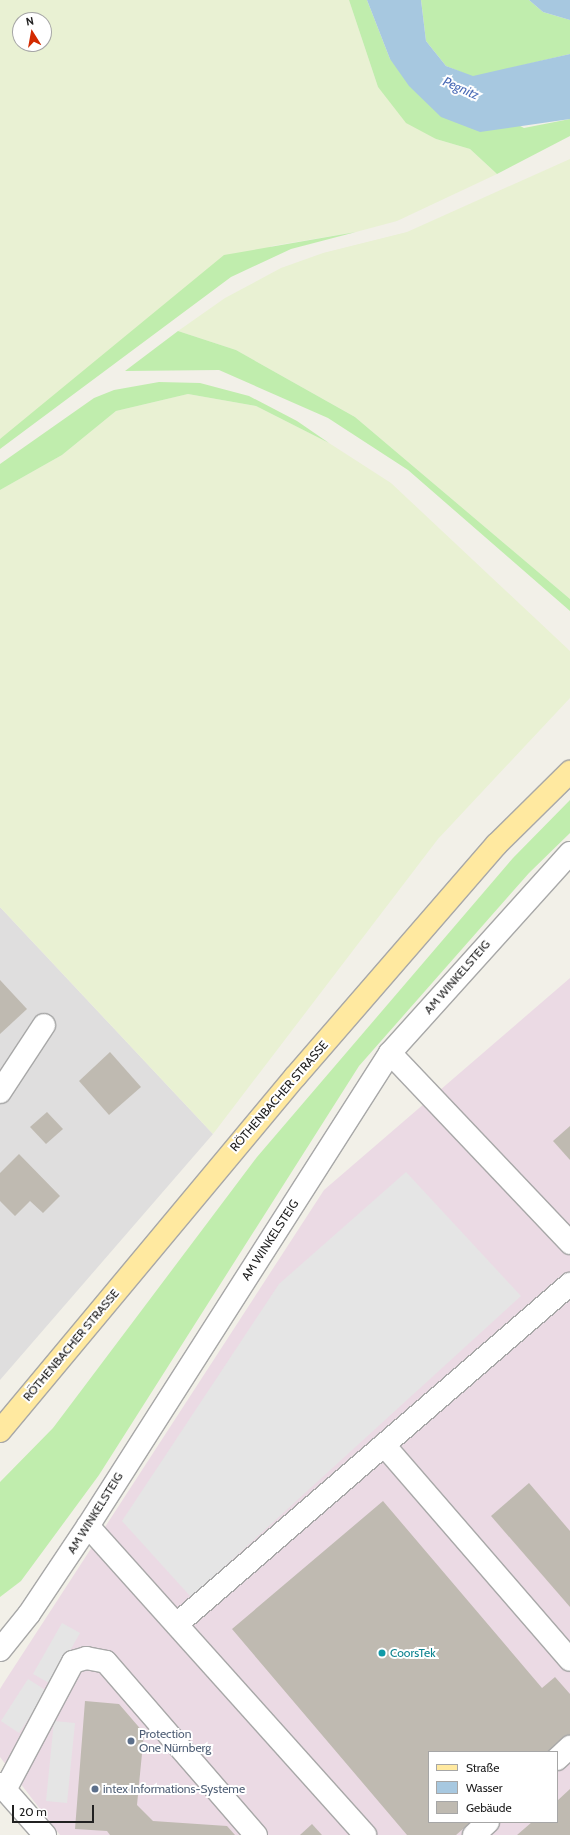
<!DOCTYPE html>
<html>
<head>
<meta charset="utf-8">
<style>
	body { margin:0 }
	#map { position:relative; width:570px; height:1835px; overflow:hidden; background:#f2f0e8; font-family:Cabin,sans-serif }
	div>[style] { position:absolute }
	.residential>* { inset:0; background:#dfdede }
	.industrial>* { inset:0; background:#ebdae4 }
	.farmland>* { inset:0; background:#e9f1d3 }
	.grass>* { inset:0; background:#c0edad }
	.parking>* { inset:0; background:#e5e5e5 }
	.water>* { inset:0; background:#a7c8e0 }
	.building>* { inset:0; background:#bfbab1 }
	.roads { filter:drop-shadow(1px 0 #a8a8a8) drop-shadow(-1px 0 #a8a8a8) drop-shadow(0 1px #a8a8a8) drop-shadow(0 -1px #a8a8a8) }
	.minor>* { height:22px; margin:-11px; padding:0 11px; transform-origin:11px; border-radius:11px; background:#fff }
	.major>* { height:22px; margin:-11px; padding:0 11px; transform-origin:11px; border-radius:11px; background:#ffe9a0 }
	.dots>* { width:11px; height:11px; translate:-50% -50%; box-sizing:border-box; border:2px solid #fff; border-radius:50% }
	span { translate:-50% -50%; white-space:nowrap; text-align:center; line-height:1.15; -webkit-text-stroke:4px #fff; paint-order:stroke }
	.street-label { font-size:12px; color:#212121 }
	.culture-label { font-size:12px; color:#0d838f }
	.left { translate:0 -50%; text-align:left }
	.service-label { font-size:12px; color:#4e5e75 }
	.water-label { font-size:13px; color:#496ab6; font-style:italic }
	.legend { position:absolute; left:428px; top:1751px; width:130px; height:72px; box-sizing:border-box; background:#fff; border:1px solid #a6a6a6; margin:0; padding:5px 7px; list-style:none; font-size:12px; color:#212121 }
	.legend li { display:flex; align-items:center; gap:8px; height:20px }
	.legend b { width:20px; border:1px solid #a6a6a6 }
	.north { position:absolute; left:12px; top:12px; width:40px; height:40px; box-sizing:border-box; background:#fff; border:1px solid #a6a6a6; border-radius:50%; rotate:349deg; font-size:11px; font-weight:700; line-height:16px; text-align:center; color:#212121 }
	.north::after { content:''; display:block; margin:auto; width:14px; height:18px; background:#d32a00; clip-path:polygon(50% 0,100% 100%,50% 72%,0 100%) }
	.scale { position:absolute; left:12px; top:1805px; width:82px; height:18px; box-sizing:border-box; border:2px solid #212121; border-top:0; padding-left:5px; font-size:12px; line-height:14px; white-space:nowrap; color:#212121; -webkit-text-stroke:3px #fff; paint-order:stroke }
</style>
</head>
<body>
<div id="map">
	<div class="residential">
		<i style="clip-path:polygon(0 907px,213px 1134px,0 1380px)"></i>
	</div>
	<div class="industrial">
		<i style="clip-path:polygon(evenodd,570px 978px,570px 1835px,60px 1835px,0 1757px,0 1689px,3px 1684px,324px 1190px,570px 978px,429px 1752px,557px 1752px,557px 1822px,429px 1822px,429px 1752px)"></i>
	</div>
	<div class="farmland">
		<i style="clip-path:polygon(evenodd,0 0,349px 0,378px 87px,436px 139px,470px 149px,497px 174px,397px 221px,356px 232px,272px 246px,0 439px,0 0,20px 20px,44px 20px,44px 44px,20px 44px,20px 20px)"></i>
		<i style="clip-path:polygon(570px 159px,570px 599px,355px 417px,236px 350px,178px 331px,225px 298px,281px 268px,323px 253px,407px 232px)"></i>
		<i style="clip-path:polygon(188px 394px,256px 406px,329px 443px,391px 483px,570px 651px,570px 698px,438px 839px,213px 1134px,0 907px,0 490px,62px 455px,116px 411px)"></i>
	</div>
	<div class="grass">
		<i style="clip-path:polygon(349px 0,367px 0,390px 59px,524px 128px,570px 119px,570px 136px,497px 174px,470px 149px,436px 139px,406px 123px,378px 87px)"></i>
		<i style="clip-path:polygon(421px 0,529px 0,543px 12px,570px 20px,570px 54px,473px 77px,446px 66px,426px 41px)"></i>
		<i style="clip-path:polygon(356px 232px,291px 249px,231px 277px,0 449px,0 439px,224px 255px)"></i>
		<i style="clip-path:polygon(178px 331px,236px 350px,355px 417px,570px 599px,570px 611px,408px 470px,328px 418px,219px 370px,125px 371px)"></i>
		<i style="clip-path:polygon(159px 382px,200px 383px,249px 396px,297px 421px,329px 443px,256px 406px,188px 394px,116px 411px,62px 455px,0 490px,0 464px,94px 398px,114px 390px)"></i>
		<i style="clip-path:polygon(570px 800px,570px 833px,529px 873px,359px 1066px,99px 1475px,21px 1581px,0 1597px,0 1482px,53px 1428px,257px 1157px,513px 858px)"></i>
	</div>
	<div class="parking">
		<i style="clip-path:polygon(406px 1172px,521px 1296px,191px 1597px,122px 1521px,279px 1284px)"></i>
		<i style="clip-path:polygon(62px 1623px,80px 1633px,51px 1684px,33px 1674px)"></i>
		<i style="clip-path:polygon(28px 1679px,47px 1691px,19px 1733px,1px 1721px)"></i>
		<i style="clip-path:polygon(54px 1721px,75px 1723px,67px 1803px,46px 1801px)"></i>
	</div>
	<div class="water">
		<i style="clip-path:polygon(367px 0,421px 0,426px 41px,446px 66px,473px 76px,570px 54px,570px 119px,480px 132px,441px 117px,409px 86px,390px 59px)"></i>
		<i style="clip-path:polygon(529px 0,570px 0,570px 20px,543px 12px)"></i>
	</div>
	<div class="building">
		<i style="clip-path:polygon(0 980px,27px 1009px,0 1034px)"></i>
		<i style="clip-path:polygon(110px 1052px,141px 1087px,109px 1115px,79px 1081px)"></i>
		<i style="clip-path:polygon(47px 1112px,63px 1129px,46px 1144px,30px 1127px)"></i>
		<i style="clip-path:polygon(570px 1126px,570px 1160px,553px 1141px)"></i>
		<i style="clip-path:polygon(19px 1154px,60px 1196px,43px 1213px,30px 1201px,15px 1216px,0 1201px,0 1173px)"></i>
		<i style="clip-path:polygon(529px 1483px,570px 1531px,570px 1607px,491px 1516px)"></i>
		<i style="clip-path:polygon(383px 1501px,542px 1688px,555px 1677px,570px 1694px,570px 1739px,554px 1752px,429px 1752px,429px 1822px,471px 1822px,456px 1835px,407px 1835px,232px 1629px)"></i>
		<i style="clip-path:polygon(85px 1701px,119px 1704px,144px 1733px,137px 1805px,153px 1821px,227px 1826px,235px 1835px,110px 1835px,107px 1831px,75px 1829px)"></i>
		<i style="clip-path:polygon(570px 1789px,570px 1835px,517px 1835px,532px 1822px,557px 1822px,557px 1801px)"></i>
		<i style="clip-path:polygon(312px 1824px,322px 1835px,300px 1835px)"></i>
	</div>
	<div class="roads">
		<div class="minor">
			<i style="left:390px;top:1053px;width:262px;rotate:46.5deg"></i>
			<i style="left:0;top:1092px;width:80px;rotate:-56.7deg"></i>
			<i style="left:384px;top:1445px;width:284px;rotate:49.1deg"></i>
			<i style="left:88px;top:1526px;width:415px;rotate:48.1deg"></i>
			<i style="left:177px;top:1624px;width:520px;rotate:-40.86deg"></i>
			<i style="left:0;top:1650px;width:46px;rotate:-51.1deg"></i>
			<i style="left:29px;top:1614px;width:106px;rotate:-56.2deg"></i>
			<i style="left:88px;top:1526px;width:561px;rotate:-57.44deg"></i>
			<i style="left:390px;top:1053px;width:269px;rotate:-48deg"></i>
			<i style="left:557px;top:1759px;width:18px;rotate:-43deg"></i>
			<i style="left:0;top:1784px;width:68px;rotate:48.6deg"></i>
			<i style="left:6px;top:1788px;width:143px;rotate:-62deg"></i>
			<i style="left:73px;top:1662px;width:14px;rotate:-17deg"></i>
			<i style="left:86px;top:1658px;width:20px;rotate:11deg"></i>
			<i style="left:106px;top:1662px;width:229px;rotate:49.1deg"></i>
			<i style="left:474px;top:1835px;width:19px;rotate:-43deg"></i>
		</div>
		<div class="major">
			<i style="left:0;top:1431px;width:461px;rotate:-50.2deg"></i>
			<i style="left:295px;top:1077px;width:308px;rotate:-49.1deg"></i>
			<i style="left:497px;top:844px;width:103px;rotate:-44.6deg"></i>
		</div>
	</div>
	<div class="dots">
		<i style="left:382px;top:1653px;background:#0f9aa8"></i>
		<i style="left:131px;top:1741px;background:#5c6f8a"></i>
		<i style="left:95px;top:1789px;background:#5c6f8a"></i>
	</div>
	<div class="street-label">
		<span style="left:457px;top:977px;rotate:-49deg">AM WINKELSTEIG</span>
		<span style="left:279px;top:1096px;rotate:-49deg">RÖTHENBACHER STRASSE</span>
		<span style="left:270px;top:1240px;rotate:-57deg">AM WINKELSTEIG</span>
		<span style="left:71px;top:1345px;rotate:-50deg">RÖTHENBACHER STRASSE</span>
		<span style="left:95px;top:1513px;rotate:-58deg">AM WINKELSTEIG</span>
	</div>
	<div class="culture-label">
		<span class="left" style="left:390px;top:1653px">CoorsTek</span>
	</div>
	<div class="service-label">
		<span class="left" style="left:139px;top:1741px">Protection<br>One Nürnberg</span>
		<span class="left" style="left:103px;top:1789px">intex Informations-Systeme</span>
	</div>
	<div class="water-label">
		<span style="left:461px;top:88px;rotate:24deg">Pegnitz</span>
	</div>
	<ul class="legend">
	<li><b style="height:5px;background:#ffe9a0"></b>Straße</li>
	<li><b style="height:11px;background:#a7c8e0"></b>Wasser</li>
	<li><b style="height:11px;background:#bfbab1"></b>Gebäude</li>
	</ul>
	<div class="north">N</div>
	<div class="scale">20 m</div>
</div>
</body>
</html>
